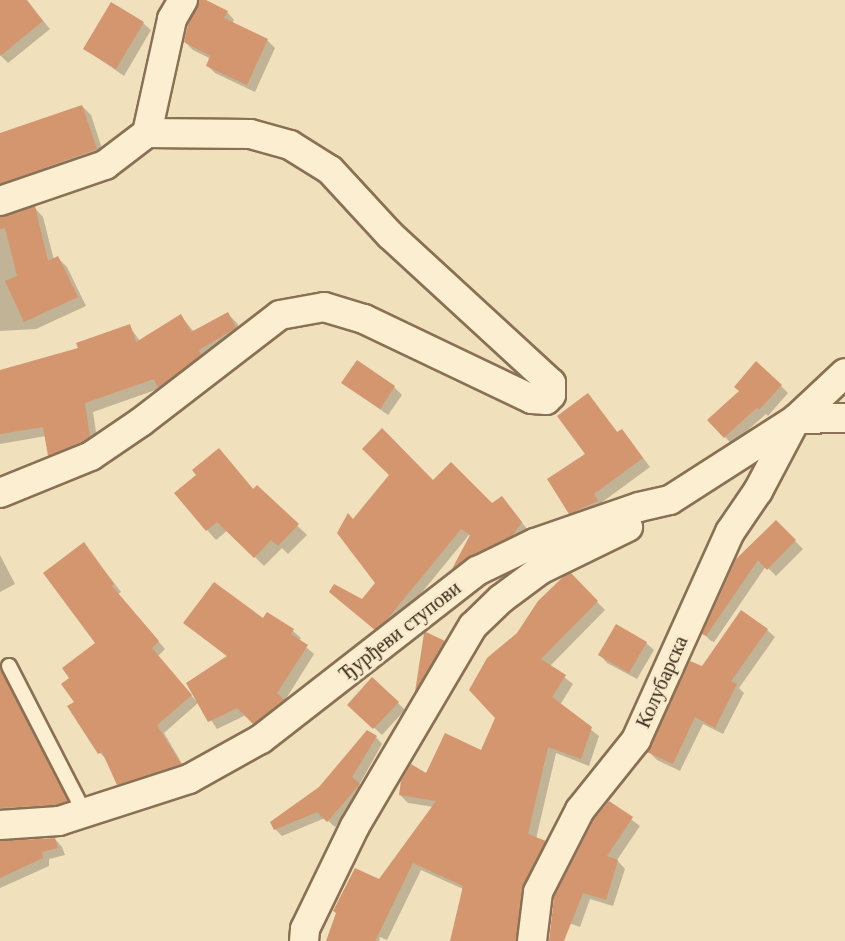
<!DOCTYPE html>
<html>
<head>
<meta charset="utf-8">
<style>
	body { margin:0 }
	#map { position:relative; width:845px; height:941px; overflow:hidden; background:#f1e0bc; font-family:"Libre Baskerville",serif }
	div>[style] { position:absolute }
	.shadow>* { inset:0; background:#0003 }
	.building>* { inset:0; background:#d3966f }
	.roads { filter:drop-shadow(2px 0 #8a7054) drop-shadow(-2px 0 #8a7054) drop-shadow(0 2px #8a7054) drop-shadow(0 -2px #8a7054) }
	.lane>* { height:14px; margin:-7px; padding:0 7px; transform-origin:7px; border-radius:7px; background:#fceed0 }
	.street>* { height:28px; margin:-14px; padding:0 14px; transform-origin:14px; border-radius:14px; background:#fceed0 }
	span { translate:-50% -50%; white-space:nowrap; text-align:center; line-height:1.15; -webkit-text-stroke:5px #f8ebcc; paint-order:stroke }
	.street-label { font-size:20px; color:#38281a }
</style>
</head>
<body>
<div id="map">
	<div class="shadow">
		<i style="clip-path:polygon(0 0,26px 0,50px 29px,8px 63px,0 55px)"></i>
		<i style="clip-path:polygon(200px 0,227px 12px,234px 20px,232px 24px,268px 41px,275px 48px,255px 92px,215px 73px,207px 65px,211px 59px,193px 50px,185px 42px)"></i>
		<i style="clip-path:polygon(143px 23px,151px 30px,124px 76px,85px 49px)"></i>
		<i style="clip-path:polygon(82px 106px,91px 115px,105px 158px,0 197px,0 134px)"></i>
		<i style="clip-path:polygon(35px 208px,43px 217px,54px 260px,58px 258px,67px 267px,86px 306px,36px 329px,0 331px,0 218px)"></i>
		<i style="clip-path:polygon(228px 314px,237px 323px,244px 337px,168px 396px,161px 388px,93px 412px,98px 446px,58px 464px,49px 455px,46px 436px,0 444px,0 372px,80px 349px,129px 326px,140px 341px,181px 316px,194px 332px)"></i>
		<i style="clip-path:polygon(343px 383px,394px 387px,402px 395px,388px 415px)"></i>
		<i style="clip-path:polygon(781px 386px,788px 393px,768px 416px,766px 414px,732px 444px,725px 437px)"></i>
		<i style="clip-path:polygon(588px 395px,618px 433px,629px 439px,650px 467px,601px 503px,605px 509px,578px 521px,570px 513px,587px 454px)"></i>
		<i style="clip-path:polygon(219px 450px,254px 490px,257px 487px,307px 535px,288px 554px,282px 548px,264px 566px,228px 530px,216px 540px,207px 530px,198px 476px)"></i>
		<i style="clip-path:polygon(433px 482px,492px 505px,502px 498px,528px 530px,520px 543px,461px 576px,454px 569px,473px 530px,392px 629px,383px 636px,331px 592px,363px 600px,376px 583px,354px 521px)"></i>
		<i style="clip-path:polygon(776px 522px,803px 549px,776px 576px,766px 566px,714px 642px,711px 641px,704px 634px)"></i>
		<i style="clip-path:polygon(84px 544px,121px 592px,118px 594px,165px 649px,158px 656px,196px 701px,228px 657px,185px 623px,263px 620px,267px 614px,293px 631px,301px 638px,299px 641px,314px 654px,284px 702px,290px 708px,262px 730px,246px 715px,217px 729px,199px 702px,164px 733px,187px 772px,126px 792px,118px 784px,108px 761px,100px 753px,77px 703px,72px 678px,97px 643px)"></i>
		<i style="clip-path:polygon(0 555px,15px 584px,0 592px)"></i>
		<i style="clip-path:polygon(571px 575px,605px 610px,550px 666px,573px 684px,560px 705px,599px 736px,589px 766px,556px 753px,536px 839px,545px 842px,553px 850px,524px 941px,452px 941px,463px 889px,421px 870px,387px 940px,380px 937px,379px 941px,328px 941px,379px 881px,434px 807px,408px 803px,400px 795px,427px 775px,481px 752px,497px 718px,518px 634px)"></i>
		<i style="clip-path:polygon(767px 630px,775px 637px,739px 688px,744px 693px,723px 734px,703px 724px,680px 771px,657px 760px,649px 752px,702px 668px)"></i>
		<i style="clip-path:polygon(425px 634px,444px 643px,451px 650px,423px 698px,416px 692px)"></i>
		<i style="clip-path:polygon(646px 643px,654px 650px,637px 679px,607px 663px,600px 655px)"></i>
		<i style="clip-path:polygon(0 665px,27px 715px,0 715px)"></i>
		<i style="clip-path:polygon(398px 703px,405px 710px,382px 735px,349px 704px)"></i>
		<i style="clip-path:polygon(24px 718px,32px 725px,74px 808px,0 820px,0 727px)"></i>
		<i style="clip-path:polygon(376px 737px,382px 744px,359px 785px,365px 791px,335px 827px,325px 818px,282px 836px,275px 829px,272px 823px,320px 788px)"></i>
		<i style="clip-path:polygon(609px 803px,640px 826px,617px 860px,625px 869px,613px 906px,590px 899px,580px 927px,561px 920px)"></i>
		<i style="clip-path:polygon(55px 839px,62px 847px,65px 855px,49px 859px,49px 866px,0 888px,0 841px)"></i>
	</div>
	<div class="building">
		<i style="clip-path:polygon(0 0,27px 0,43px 21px,0 56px)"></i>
		<i style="clip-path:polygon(199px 0,206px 0,228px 11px,224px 18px,268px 39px,247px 85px,206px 66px,210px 56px,184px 42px,188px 25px)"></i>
		<i style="clip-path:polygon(111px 2px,144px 22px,116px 69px,83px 49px)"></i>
		<i style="clip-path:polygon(82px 105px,97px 149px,0 184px,0 133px)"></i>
		<i style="clip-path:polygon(35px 206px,48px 261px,58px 256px,78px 297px,24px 322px,5px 281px,17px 276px,5px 228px,0 229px,0 217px)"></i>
		<i style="clip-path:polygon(228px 312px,236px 328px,199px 350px,201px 355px,158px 388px,154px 379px,85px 403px,90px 437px,83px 441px,48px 456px,43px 427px,0 434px,0 370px,78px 348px,76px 343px,130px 324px,136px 342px,181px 314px,191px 332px)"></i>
		<i style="clip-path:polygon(357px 360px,395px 386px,380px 409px,341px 383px)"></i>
		<i style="clip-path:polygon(756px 361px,782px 385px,759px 410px,757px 408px,724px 438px,707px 420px,739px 391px,734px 387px)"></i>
		<i style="clip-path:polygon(588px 393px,617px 432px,622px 429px,643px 458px,594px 494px,598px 501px,569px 514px,547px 479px,585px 454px,557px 416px)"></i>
		<i style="clip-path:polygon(382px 428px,433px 480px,451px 462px,492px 503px,502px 496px,522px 522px,512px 536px,470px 556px,452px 569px,470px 535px,461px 529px,385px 622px,375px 630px,329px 592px,334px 584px,362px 599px,375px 583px,337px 533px,348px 513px,353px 519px,389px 475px,362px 449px)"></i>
		<i style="clip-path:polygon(219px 448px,253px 489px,257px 485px,299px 524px,278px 546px,271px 540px,254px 558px,217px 522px,206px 531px,174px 493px,196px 475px,192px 470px)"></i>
		<i style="clip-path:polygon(776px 520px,796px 540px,767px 570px,758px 560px,706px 636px,702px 634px,736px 559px)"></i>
		<i style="clip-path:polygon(84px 542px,114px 584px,112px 586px,159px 641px,152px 648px,192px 695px,157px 725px,181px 764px,117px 785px,102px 752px,98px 754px,67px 706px,74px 702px,61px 684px,69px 678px,62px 668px,95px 643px,43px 573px)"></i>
		<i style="clip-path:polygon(571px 573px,598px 601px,541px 659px,566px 675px,552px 697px,592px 727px,581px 759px,548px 747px,528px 834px,546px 841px,522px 890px,516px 941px,450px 941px,463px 886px,413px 863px,375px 941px,326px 941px,336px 913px,333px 911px,355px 868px,379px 879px,436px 801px,399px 795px,401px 781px,411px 764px,426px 773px,445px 733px,481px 750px,495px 718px,469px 690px,487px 658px,517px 633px,538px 601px,563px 577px)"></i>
		<i style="clip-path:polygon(214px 582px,263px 618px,267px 612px,294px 629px,291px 634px,308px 645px,277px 693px,284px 700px,253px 724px,237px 708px,208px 722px,186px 683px,227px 656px,183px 623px)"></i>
		<i style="clip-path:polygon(741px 610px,768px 629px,731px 681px,737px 684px,715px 728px,695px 717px,673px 764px,647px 752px,690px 661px,702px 666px)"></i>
		<i style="clip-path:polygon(616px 624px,647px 642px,629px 673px,598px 655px)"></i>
		<i style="clip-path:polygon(426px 632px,445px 641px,415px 692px,424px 633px)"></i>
		<i style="clip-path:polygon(0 669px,4px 676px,68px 801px,56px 805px,0 808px)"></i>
		<i style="clip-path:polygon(372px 677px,399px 702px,373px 729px,347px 705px)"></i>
		<i style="clip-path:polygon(367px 730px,377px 736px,352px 777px,360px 784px,327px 822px,317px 812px,274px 830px,270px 822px,319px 787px)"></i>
		<i style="clip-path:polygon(609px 801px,633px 817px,607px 856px,618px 860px,606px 900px,583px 893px,564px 941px,549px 941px,554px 897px,594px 819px)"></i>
		<i style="clip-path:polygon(55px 838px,58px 848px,42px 852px,43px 858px,0 878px,0 841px)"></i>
	</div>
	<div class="roads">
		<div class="lane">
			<i style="left:9px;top:666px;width:166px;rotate:62.8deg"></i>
		</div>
		<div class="street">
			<i style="left:0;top:201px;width:111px;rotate:-18.9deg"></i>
			<i style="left:105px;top:165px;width:53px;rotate:-37.3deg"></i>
			<i style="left:147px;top:133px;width:117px;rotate:-77.6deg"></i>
			<i style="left:172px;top:19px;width:22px;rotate:-60deg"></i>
			<i style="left:796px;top:419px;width:49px;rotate:-1.2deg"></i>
			<i style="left:0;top:493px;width:98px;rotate:-22.1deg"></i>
			<i style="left:91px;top:456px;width:60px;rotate:-34.2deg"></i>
			<i style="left:141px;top:422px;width:175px;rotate:-37.6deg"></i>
			<i style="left:280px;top:315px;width:45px;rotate:-10.3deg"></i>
			<i style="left:324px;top:307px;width:42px;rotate:16.7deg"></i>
			<i style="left:364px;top:319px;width:186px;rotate:25.5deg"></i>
			<i style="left:532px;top:399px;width:14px;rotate:4deg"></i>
			<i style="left:546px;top:400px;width:7px;rotate:-45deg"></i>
			<i style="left:551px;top:395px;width:12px;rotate:-90deg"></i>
			<i style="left:551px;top:383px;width:219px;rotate:-137.4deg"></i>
			<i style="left:390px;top:235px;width:88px;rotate:-132.7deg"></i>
			<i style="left:330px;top:170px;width:47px;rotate:-148deg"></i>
			<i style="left:290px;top:145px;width:41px;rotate:-164.6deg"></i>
			<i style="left:250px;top:134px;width:103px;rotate:-179.4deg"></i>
			<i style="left:0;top:825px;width:59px;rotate:-3.9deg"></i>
			<i style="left:59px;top:821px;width:137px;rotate:-17.9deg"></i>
			<i style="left:189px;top:779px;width:82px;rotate:-29.1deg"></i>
			<i style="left:261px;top:739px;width:274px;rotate:-37.9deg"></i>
			<i style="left:477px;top:571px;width:64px;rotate:-25.8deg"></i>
			<i style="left:535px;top:543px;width:110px;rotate:-19.1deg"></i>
			<i style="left:639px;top:507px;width:32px;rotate:-13deg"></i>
			<i style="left:670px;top:500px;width:150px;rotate:-32.7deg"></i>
			<i style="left:796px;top:419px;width:67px;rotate:-43.2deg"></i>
			<i style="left:304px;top:941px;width:12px;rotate:-85deg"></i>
			<i style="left:305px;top:929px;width:114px;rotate:-64.1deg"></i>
			<i style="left:355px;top:826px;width:232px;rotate:-59.5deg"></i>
			<i style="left:473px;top:626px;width:39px;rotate:-44deg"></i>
			<i style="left:501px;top:599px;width:49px;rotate:-36.6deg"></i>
			<i style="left:540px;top:570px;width:98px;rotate:-26deg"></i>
			<i style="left:532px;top:941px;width:49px;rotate:-83deg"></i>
			<i style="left:538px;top:892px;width:92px;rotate:-62.9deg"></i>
			<i style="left:580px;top:810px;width:90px;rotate:-51.3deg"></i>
			<i style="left:636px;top:740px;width:228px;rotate:-65.7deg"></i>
			<i style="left:730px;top:532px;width:50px;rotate:-55.7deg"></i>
			<i style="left:758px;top:491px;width:79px;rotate:-62.1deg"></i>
		</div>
	</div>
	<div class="street-label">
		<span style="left:400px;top:631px;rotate:-38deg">Ђурђеви ступови</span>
		<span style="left:662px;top:682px;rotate:-66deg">Колубарска</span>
	</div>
</div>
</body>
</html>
